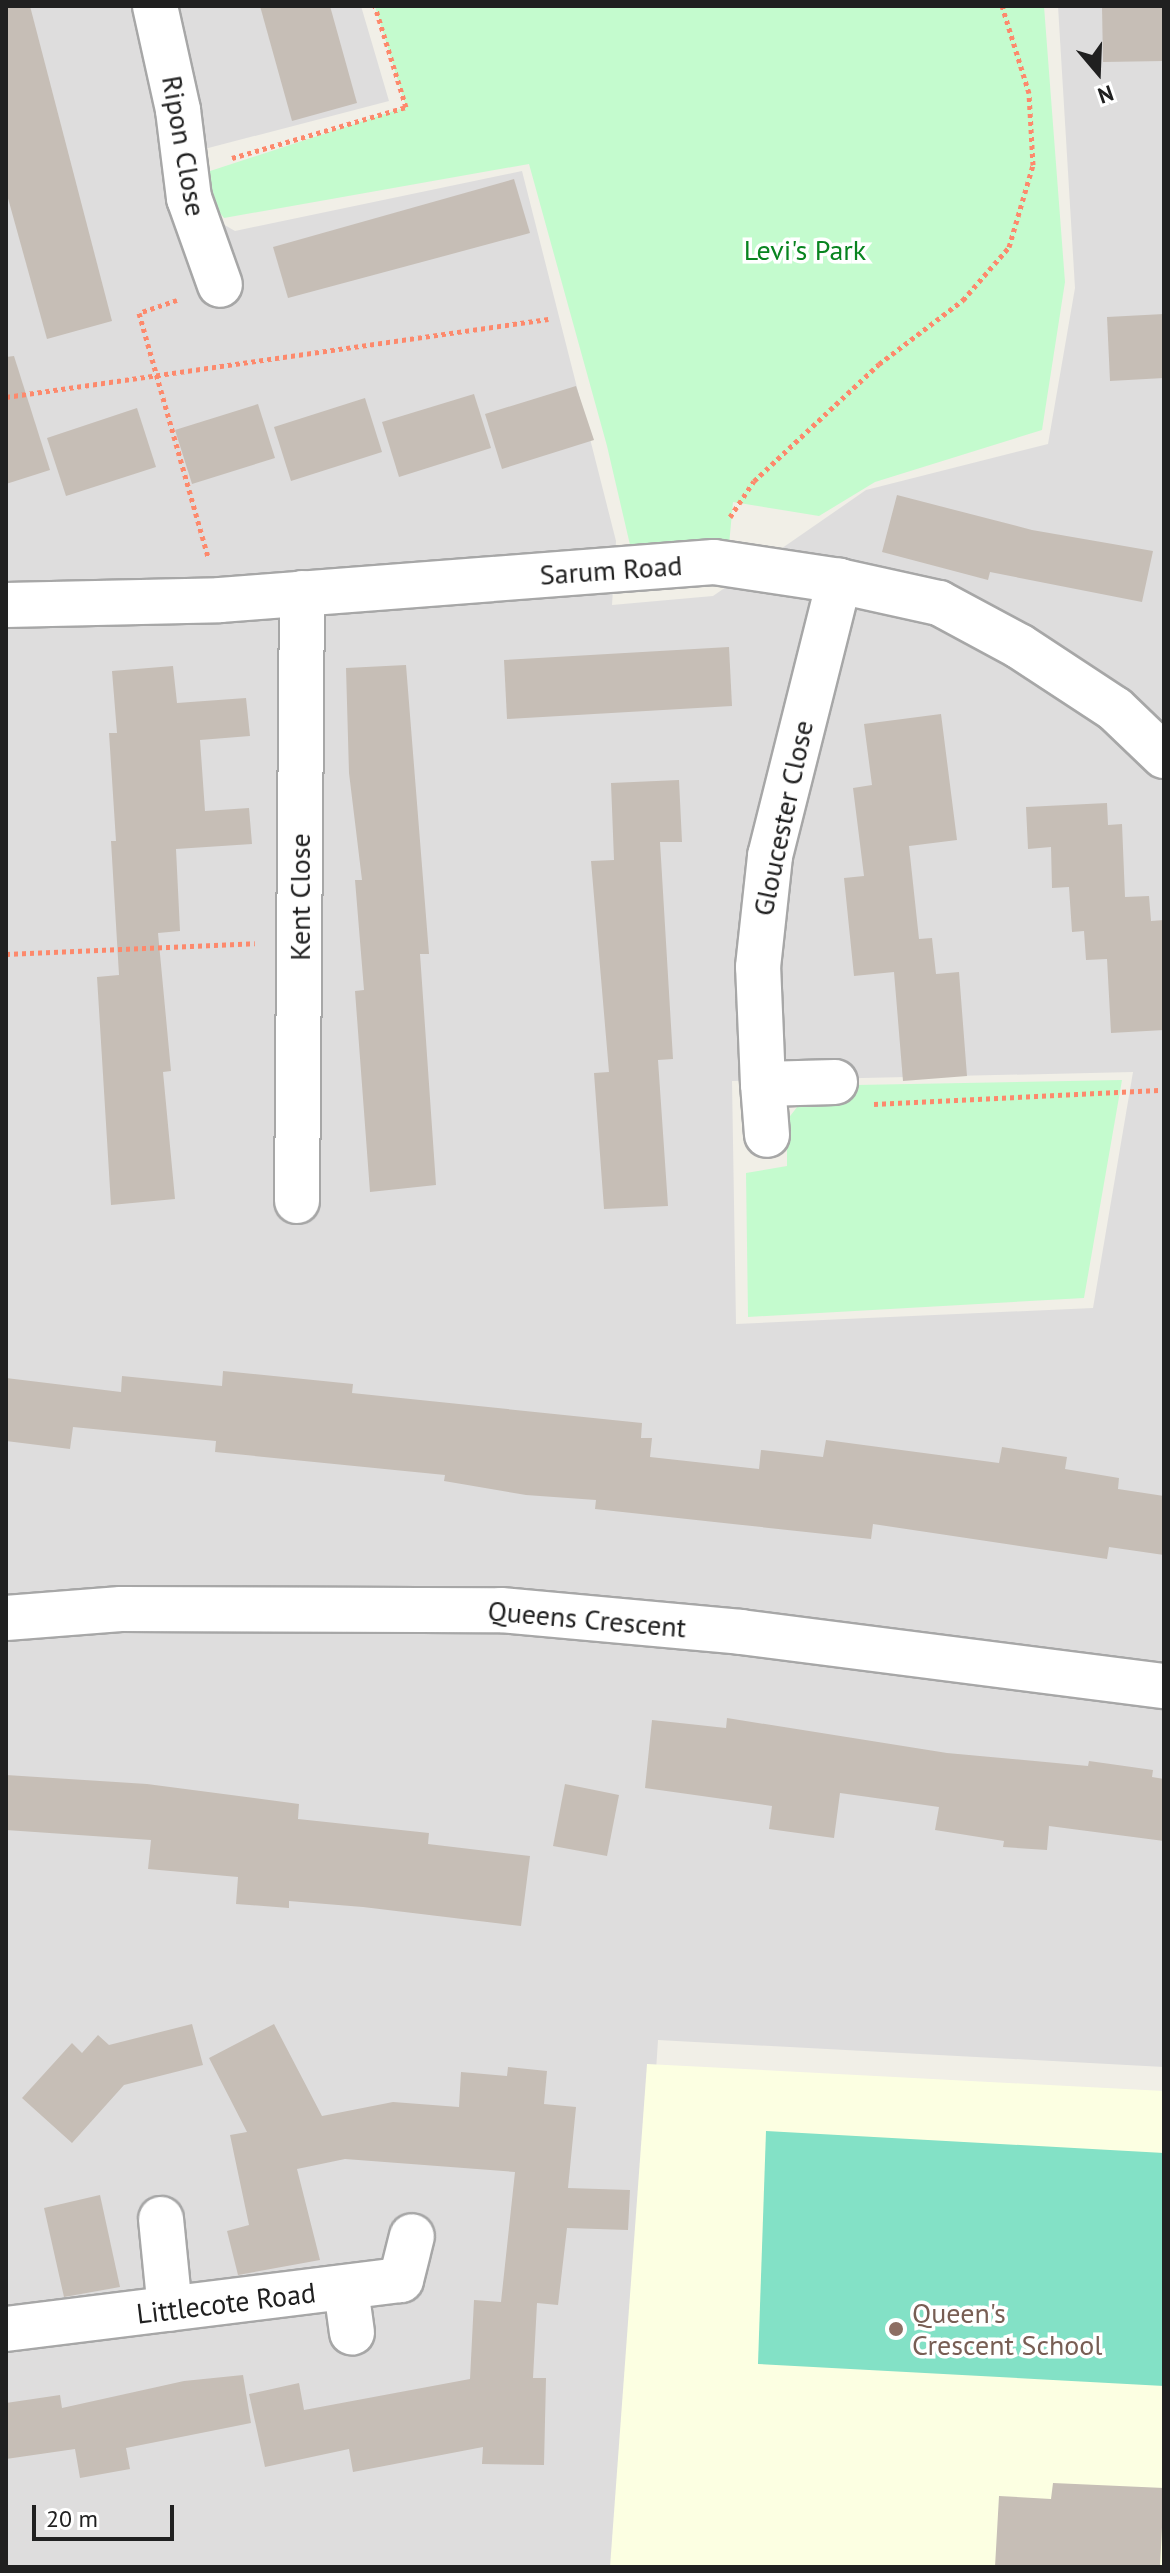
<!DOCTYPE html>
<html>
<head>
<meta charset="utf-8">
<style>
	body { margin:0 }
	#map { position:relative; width:1170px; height:2573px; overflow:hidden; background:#f1efe7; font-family:"PT Sans",sans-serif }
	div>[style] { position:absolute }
	.residential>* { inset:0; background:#dedddd }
	.education>* { inset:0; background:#fcffe2 }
	.park>* { inset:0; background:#c4fbce }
	.pitch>* { inset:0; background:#83e1c6 }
	.building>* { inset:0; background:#c6beb6 }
	.path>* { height:5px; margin-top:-2.5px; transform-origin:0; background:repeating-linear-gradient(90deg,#fd896c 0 4px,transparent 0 8px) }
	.roads { filter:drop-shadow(2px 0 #a7a7a7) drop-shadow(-2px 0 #a7a7a7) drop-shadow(0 2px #a7a7a7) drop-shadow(0 -2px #a7a7a7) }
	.street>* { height:44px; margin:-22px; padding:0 22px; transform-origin:22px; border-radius:22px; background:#fff }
	.dots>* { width:22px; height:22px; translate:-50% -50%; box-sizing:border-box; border:4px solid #fff; border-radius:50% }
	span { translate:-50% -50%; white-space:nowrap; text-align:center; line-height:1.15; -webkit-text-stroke:7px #fff; paint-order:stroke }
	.street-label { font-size:28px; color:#202020 }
	.park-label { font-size:28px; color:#098420 }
	.education-label { font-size:28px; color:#785e54 }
	.left { translate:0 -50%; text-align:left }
	.frame { position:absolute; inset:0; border:8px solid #202020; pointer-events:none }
	.north { position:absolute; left:1058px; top:32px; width:80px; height:80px; -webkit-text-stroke:6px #fff; paint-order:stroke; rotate:161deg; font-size:22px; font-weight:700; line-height:32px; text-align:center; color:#202020 }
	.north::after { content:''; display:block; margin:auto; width:28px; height:36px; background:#202020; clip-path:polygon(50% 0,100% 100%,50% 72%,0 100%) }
	.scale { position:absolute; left:32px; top:2505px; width:142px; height:36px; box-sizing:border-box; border:4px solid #202020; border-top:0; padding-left:10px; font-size:24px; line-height:28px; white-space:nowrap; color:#202020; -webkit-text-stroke:6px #fff; paint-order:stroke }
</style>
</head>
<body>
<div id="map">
	<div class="residential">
		<i style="clip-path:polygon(evenodd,6px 6px,361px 6px,389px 101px,193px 152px,202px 212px,235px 231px,522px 171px,616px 541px,612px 605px,713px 596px,866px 490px,1048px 444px,1075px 288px,1058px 6px,1164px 6px,1164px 2067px,658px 2040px,624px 2567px,6px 2567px,6px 6px,1133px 1072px,1093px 1308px,736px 1324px,732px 1081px,1133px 1072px)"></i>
	</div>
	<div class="education">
		<i style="clip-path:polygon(647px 2064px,1164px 2091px,1164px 2567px,610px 2567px)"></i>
	</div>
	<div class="park">
		<i style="clip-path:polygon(375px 6px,1044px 6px,1065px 282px,1042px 430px,875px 482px,819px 516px,733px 502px,728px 556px,634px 562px,607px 446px,529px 164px,224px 218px,205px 194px,204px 173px,406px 107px)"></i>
		<i style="clip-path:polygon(1122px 1080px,1084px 1298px,748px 1317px,746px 1173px,787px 1166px,787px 1120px,801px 1102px,856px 1085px)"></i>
	</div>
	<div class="pitch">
		<i style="clip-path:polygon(766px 2131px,1164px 2153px,1164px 2386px,758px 2364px)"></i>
	</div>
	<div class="building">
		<i style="clip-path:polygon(6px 6px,30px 6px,112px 321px,47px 339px,6px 191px)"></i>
		<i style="clip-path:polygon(260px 6px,330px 6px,357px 103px,292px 121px)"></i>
		<i style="clip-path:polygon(1102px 6px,1164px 6px,1164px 61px,1103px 62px)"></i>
		<i style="clip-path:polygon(514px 179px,530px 233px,288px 298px,273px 247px)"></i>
		<i style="clip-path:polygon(1164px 314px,1164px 378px,1110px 381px,1107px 317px)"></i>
		<i style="clip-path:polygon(14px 356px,50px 470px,6px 484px,6px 357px)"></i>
		<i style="clip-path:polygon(576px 386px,594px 440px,502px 469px,485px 414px)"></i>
		<i style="clip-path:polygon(474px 394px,491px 448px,399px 477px,382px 422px)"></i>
		<i style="clip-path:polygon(365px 398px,382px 452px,291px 481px,274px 427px)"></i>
		<i style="clip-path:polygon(258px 404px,275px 458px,192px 484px,175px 430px)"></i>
		<i style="clip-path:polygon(137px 408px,156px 467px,66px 496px,47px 438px)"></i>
		<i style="clip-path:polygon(897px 495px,1032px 530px,1153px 551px,1142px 602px,990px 572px,988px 580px,882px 552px)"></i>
		<i style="clip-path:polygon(729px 647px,732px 706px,507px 719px,504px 660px)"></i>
		<i style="clip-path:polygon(406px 665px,429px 954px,420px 954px,436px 1185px,370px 1192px,355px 991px,364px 990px,355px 880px,362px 880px,349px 773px,346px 668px)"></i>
		<i style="clip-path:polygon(173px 666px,177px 703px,246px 698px,250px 736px,200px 740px,205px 811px,249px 808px,252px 844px,176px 849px,180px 931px,158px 933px,171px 1071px,163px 1072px,175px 1199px,111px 1205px,97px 977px,119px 975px,111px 841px,116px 841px,109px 733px,117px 733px,112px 671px)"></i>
		<i style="clip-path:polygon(941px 714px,957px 840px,909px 846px,919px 939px,932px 938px,936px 974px,959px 972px,967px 1076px,903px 1081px,894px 972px,854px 976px,844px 878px,864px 876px,853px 788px,872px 785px,864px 724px)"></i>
		<i style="clip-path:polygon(679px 780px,682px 842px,660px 842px,673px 1059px,658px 1060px,668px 1206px,604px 1209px,594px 1073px,609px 1072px,591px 861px,614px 860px,611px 783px)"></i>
		<i style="clip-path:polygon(1107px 803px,1108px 825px,1122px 824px,1125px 897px,1149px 896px,1151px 921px,1164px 920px,1164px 1030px,1111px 1033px,1107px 959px,1086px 960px,1084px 931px,1072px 932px,1069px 887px,1052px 888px,1051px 847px,1028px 849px,1026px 807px)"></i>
		<i style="clip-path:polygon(223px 1371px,353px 1384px,352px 1393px,642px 1423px,641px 1438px,652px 1438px,650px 1457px,759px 1469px,761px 1450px,823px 1457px,826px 1440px,999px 1463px,1002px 1447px,1067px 1457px,1065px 1469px,1119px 1478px,1118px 1489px,1164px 1496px,1164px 1555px,1109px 1547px,1107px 1559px,873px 1524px,871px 1539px,595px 1509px,596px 1500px,526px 1495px,444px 1481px,445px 1475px,215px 1452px,216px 1441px,73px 1427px,70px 1449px,6px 1441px,6px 1378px,121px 1392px,122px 1376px,222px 1386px)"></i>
		<i style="clip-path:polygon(727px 1718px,947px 1753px,1088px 1766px,1089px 1761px,1153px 1770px,1152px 1777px,1164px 1779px,1164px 1841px,1049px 1826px,1047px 1850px,1003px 1847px,1004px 1841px,935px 1830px,939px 1807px,840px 1793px,834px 1838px,769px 1829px,772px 1806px,645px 1788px,652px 1720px,726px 1728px)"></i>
		<i style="clip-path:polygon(6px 1775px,147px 1784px,299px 1804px,298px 1819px,429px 1833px,428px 1844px,530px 1856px,521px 1926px,363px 1907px,289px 1901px,289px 1908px,236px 1904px,238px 1877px,148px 1869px,151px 1840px,6px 1830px)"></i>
		<i style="clip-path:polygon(565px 1784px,619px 1795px,607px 1856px,553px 1846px)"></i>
		<i style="clip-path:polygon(192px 2024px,203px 2065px,124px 2085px,72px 2143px,22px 2098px,72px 2043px,82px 2053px,98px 2035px,109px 2045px)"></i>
		<i style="clip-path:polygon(274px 2024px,322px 2116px,393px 2102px,459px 2107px,461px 2072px,507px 2076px,508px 2067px,547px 2071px,544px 2104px,576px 2107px,568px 2188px,630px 2190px,628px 2230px,567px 2228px,558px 2305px,537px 2303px,533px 2378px,546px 2378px,544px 2465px,482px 2464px,483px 2447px,353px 2472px,349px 2449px,265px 2467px,249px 2394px,299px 2383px,304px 2410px,470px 2379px,474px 2300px,501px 2302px,515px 2172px,345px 2159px,297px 2169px,320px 2260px,238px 2275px,227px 2231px,249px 2225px,230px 2135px,247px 2132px,209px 2058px)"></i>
		<i style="clip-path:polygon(100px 2195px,120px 2287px,64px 2297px,44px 2208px)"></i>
		<i style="clip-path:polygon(243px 2375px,251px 2423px,126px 2448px,130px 2469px,80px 2478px,75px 2449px,6px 2459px,6px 2403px,60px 2395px,62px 2408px,184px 2381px)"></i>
		<i style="clip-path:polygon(1053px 2483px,1164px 2488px,1160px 2567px,995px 2567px,999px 2496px,1051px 2499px)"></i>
	</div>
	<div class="path">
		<i style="left:232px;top:158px;width:181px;rotate:-16.3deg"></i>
		<i style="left:406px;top:107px;width:106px;rotate:-107.1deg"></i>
		<i style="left:177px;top:300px;width:40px;rotate:161.1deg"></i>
		<i style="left:139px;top:313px;width:254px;rotate:74.2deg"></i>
		<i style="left:6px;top:397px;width:548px;rotate:-8.19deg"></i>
		<i style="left:730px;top:517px;width:43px;rotate:-56.3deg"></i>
		<i style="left:754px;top:481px;width:171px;rotate:-43.1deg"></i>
		<i style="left:879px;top:364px;width:106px;rotate:-37.3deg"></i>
		<i style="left:963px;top:300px;width:70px;rotate:-49deg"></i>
		<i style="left:1009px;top:247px;width:85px;rotate:-73.7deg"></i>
		<i style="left:1033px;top:165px;width:72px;rotate:-93.2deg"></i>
		<i style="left:1029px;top:93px;width:91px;rotate:-107.2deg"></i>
		<i style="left:6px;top:954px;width:249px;rotate:-2.5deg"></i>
		<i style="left:874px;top:1104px;width:290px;rotate:-2.8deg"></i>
	</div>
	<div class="roads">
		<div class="street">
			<i style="left:155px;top:6px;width:107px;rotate:77.5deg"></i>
			<i style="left:178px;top:110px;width:89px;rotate:82.9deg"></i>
			<i style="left:189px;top:198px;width:92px;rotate:70.4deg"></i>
			<i style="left:6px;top:605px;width:214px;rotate:-1.3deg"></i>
			<i style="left:220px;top:600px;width:495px;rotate:-4.4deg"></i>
			<i style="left:714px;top:562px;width:126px;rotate:8.6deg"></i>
			<i style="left:839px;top:581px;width:102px;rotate:12.4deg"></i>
			<i style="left:939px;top:603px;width:91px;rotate:28.3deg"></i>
			<i style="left:1019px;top:646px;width:115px;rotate:33.3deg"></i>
			<i style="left:1115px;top:709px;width:68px;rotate:43.8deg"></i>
			<i style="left:835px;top:1082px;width:72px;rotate:178.4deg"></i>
			<i style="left:763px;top:1084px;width:117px;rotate:-92.4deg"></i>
			<i style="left:758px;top:967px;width:112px;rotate:-83.8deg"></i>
			<i style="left:770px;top:856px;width:284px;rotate:-75.9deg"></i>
			<i style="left:763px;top:1084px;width:51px;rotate:85.5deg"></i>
			<i style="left:297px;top:1201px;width:608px;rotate:-89.53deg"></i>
			<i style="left:6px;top:1618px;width:115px;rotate:-4.5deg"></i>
			<i style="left:121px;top:1609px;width:380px;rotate:0.2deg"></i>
			<i style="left:501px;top:1610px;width:241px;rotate:5.2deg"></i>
			<i style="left:741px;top:1632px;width:426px;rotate:7.3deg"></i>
			<i style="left:161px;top:2219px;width:90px;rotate:84.3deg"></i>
			<i style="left:346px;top:2289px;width:44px;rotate:82.2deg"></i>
			<i style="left:6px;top:2329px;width:398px;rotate:-7.1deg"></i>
			<i style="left:401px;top:2280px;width:45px;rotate:-76deg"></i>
		</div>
	</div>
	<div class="dots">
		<i style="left:896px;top:2329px;background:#8d6e63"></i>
	</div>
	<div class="street-label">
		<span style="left:184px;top:146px;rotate:80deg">Ripon Close</span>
		<span style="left:611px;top:570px;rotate:-4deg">Sarum Road</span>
		<span style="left:783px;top:818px;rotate:-78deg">Gloucester Close</span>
		<span style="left:300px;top:897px;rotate:-90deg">Kent Close</span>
		<span style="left:587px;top:1619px;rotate:5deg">Queens Crescent</span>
		<span style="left:226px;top:2303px;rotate:-7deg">Littlecote Road</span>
	</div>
	<div class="park-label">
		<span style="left:805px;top:250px">Levi's Park</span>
	</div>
	<div class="education-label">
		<span class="left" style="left:912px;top:2329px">Queen's<br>Crescent School</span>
	</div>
	<div class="frame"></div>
	<div class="north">N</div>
	<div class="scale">20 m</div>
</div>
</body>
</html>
